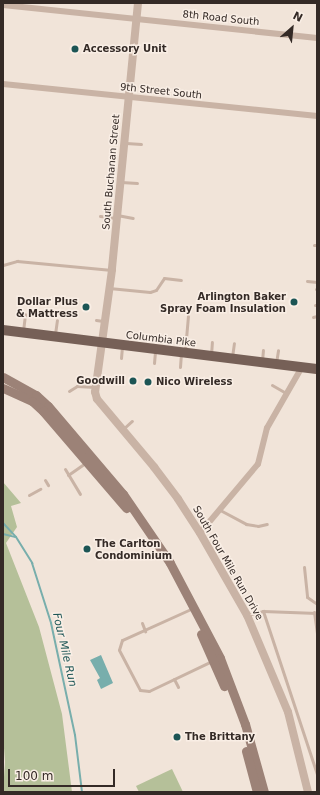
<!DOCTYPE html>
<html>
<head>
<meta charset="utf-8">
<style>
	body { margin:0 }
	#map { position:relative; width:320px; height:795px; overflow:hidden; background:#f1e4d9; font-family:"DejaVu Sans",sans-serif }
	div>[style] { position:absolute }
	.green>* { inset:0; background:#b5c099 }
	.water>* { inset:0; background:#78aeac }
	.stream>* { height:2px; margin:-1px; padding:0 1px; transform-origin:1px; border-radius:1px; background:#78aeac }
	.service>* { height:3px; margin:-1.5px; padding:0 1.5px; transform-origin:1.5px; border-radius:1.5px; background:#c9b3a5 }
	.minor>* { height:6px; margin:-3px; padding:0 3px; transform-origin:3px; border-radius:3px; background:#c9b3a5 }
	.tertiary>* { height:8px; margin:-4px; padding:0 4px; transform-origin:4px; border-radius:4px; background:#c9b3a5 }
	.secondary>* { height:9px; margin:-4.5px; padding:0 4.5px; transform-origin:4.5px; border-radius:4.5px; background:#9c8277 }
	.primary>* { height:10px; margin:-5px; padding:0 5px; transform-origin:5px; border-radius:5px; background:#766057 }
	.dots>* { width:11px; height:11px; translate:-50% -50%; box-sizing:border-box; border:2px solid #f9eee5; border-radius:50% }
	span { translate:-50% -50%; white-space:nowrap; text-align:center; line-height:1.15; -webkit-text-stroke:3px #f9eee5; paint-order:stroke }
	.street-label { font-size:10px; color:#342a26 }
	.poi-label { font-size:10px; color:#342a26; font-weight:700 }
	.left { translate:0 -50%; text-align:left }
	.right { translate:-100% -50%; text-align:right }
	.water-label { font-size:11px; color:#1c5555; font-style:italic }
	.frame { position:absolute; inset:0; border:4px solid #342a26; pointer-events:none }
	.north { position:absolute; left:272px; top:8px; width:40px; height:40px; -webkit-text-stroke:3px #f9eee5; paint-order:stroke; rotate:27deg; font-size:11px; font-weight:700; line-height:16px; text-align:center; color:#342a26 }
	.north::after { content:''; display:block; margin:auto; width:14px; height:18px; background:#342a26; clip-path:polygon(50% 0,100% 100%,50% 72%,0 100%) }
	.scale { position:absolute; left:8px; top:769px; width:107px; height:18px; box-sizing:border-box; border:2px solid #342a26; border-top:0; padding-left:5px; font-size:12px; line-height:14px; white-space:nowrap; color:#342a26; -webkit-text-stroke:3px #f9eee5; paint-order:stroke }
</style>
</head>
<body>
<div id="map">
	<div class="green">
		<i style="clip-path:polygon(3px 482px,21px 503px,11px 506px,17px 527px,6px 543px,39px 627px,62px 714px,72px 792px,3px 792px,5px 762px,3px 734px)"></i>
		<i style="clip-path:polygon(172px 769px,183px 792px,139px 792px,136px 786px)"></i>
	</div>
	<div class="water">
		<i style="clip-path:polygon(101px 655px,113px 683px,101px 689px,97px 680px,100px 678px,90px 660px)"></i>
	</div>
	<div class="stream">
		<i style="left:3px;top:523px;width:19px;rotate:47deg"></i>
		<i style="left:16px;top:537px;width:31px;rotate:58deg"></i>
		<i style="left:32px;top:563px;width:63px;rotate:72.4deg"></i>
		<i style="left:51px;top:623px;width:115px;rotate:77.9deg"></i>
		<i style="left:75px;top:735px;width:57px;rotate:83deg"></i>
		<i style="left:3px;top:534px;width:12px;rotate:14deg"></i>
	</div>
	<div class="service">
		<i style="left:126px;top:143px;width:15px;rotate:4deg"></i>
		<i style="left:121px;top:182px;width:16px;rotate:4deg"></i>
		<i style="left:117px;top:215px;width:16px;rotate:11deg"></i>
		<i style="left:100px;top:216px;width:16px;rotate:7deg"></i>
		<i style="left:314px;top:245px;width:3px"></i>
		<i style="left:3px;top:265px;width:15px;rotate:-16deg"></i>
		<i style="left:17px;top:261px;width:95px;rotate:5.4deg"></i>
		<i style="left:307px;top:281px;width:10px;rotate:6deg"></i>
		<i style="left:109px;top:288px;width:41px;rotate:5.6deg"></i>
		<i style="left:150px;top:292px;width:6px;rotate:-18deg"></i>
		<i style="left:156px;top:290px;width:14px;rotate:-56deg"></i>
		<i style="left:164px;top:278px;width:17px;rotate:7deg"></i>
		<i style="left:316px;top:289px;width:1px"></i>
		<i style="left:315px;top:305px;width:2px"></i>
		<i style="left:313px;top:317px;width:4px;rotate:-14deg"></i>
		<i style="left:96px;top:320px;width:7px;rotate:8deg"></i>
		<i style="left:23px;top:331px;width:17px;rotate:-83deg"></i>
		<i style="left:55px;top:334px;width:14px;rotate:-82deg"></i>
		<i style="left:185px;top:350px;width:34px;rotate:-85deg"></i>
		<i style="left:211px;top:355px;width:13px;rotate:-86deg"></i>
		<i style="left:232px;top:357px;width:14px;rotate:-82deg"></i>
		<i style="left:121px;top:358px;width:12px;rotate:-85deg"></i>
		<i style="left:262px;top:361px;width:11px;rotate:-85deg"></i>
		<i style="left:154px;top:363px;width:12px;rotate:-85deg"></i>
		<i style="left:276px;top:363px;width:13px;rotate:-81deg"></i>
		<i style="left:180px;top:367px;width:13px;rotate:-86deg"></i>
		<i style="left:272px;top:385px;width:16px;rotate:30deg"></i>
		<i style="left:69px;top:391px;width:9px;rotate:-32deg"></i>
		<i style="left:77px;top:386px;width:18px;rotate:3deg"></i>
		<i style="left:123px;top:429px;width:12px;rotate:-42deg"></i>
		<i style="left:65px;top:469px;width:29px;rotate:59deg"></i>
		<i style="left:68px;top:475px;width:21px;rotate:-35deg"></i>
		<i style="left:45px;top:480px;width:6px;rotate:59deg"></i>
		<i style="left:29px;top:495px;width:13px;rotate:-29deg"></i>
		<i style="left:220px;top:510px;width:30px;rotate:28deg"></i>
		<i style="left:246px;top:524px;width:12px;rotate:9deg"></i>
		<i style="left:258px;top:526px;width:9px;rotate:-13deg"></i>
		<i style="left:304px;top:567px;width:30px;rotate:84deg"></i>
		<i style="left:307px;top:597px;width:12px;rotate:35deg"></i>
		<i style="left:193px;top:608px;width:78px;rotate:155.7deg"></i>
		<i style="left:122px;top:640px;width:10px;rotate:107deg"></i>
		<i style="left:119px;top:650px;width:45px;rotate:62.3deg"></i>
		<i style="left:140px;top:690px;width:9px;rotate:6deg"></i>
		<i style="left:149px;top:691px;width:70px;rotate:-25.5deg"></i>
		<i style="left:263px;top:611px;width:172px;rotate:71.7deg"></i>
		<i style="left:314px;top:612px;width:22px;rotate:82deg"></i>
		<i style="left:248px;top:615px;width:16px;rotate:-15deg"></i>
		<i style="left:263px;top:611px;width:54px;rotate:2.1deg"></i>
		<i style="left:142px;top:623px;width:9px;rotate:69deg"></i>
		<i style="left:174px;top:679px;width:9px;rotate:63deg"></i>
	</div>
	<div class="minor">
		<i style="left:3px;top:5px;width:316px;rotate:6deg"></i>
		<i style="left:3px;top:84px;width:316px;rotate:5.8deg"></i>
		<i style="left:200px;top:533px;width:90px;rotate:-50deg"></i>
		<i style="left:258px;top:464px;width:37px;rotate:-76deg"></i>
		<i style="left:267px;top:428px;width:70px;rotate:-60.2deg"></i>
	</div>
	<div class="tertiary">
		<i style="left:138px;top:3px;width:268px;rotate:95.6deg"></i>
		<i style="left:112px;top:270px;width:123px;rotate:97.9deg"></i>
		<i style="left:95px;top:392px;width:7px;rotate:74deg"></i>
		<i style="left:97px;top:399px;width:89px;rotate:50deg"></i>
		<i style="left:154px;top:467px;width:40px;rotate:53deg"></i>
		<i style="left:178px;top:499px;width:40px;rotate:57.1deg"></i>
		<i style="left:200px;top:533px;width:95px;rotate:60.2deg"></i>
		<i style="left:247px;top:615px;width:105px;rotate:67.1deg"></i>
		<i style="left:288px;top:712px;width:82px;rotate:76deg"></i>
	</div>
	<div class="secondary">
		<i style="left:3px;top:377px;width:38px;rotate:29deg"></i>
		<i style="left:36px;top:395px;width:16px;rotate:43deg"></i>
		<i style="left:48px;top:406px;width:116px;rotate:49.6deg"></i>
		<i style="left:123px;top:494px;width:83px;rotate:55.7deg"></i>
		<i style="left:170px;top:563px;width:107px;rotate:62.2deg"></i>
		<i style="left:220px;top:658px;width:71px;rotate:69.3deg"></i>
		<i style="left:245px;top:724px;width:71px;rotate:74.4deg"></i>
		<i style="left:3px;top:388px;width:32px;rotate:24deg"></i>
		<i style="left:32px;top:401px;width:15px;rotate:42deg"></i>
		<i style="left:43px;top:411px;width:128px;rotate:49.4deg"></i>
		<i style="left:201px;top:634px;width:57px;rotate:66.1deg"></i>
		<i style="left:246px;top:751px;width:42px;rotate:75deg"></i>
	</div>
	<div class="primary">
		<i style="left:3px;top:330px;width:316px;rotate:7.1deg"></i>
	</div>
	<div class="dots">
		<i style="left:75px;top:49px;background:#1c5555"></i>
		<i style="left:294px;top:302px;background:#1c5555"></i>
		<i style="left:86px;top:307px;background:#1c5555"></i>
		<i style="left:133px;top:381px;background:#1c5555"></i>
		<i style="left:148px;top:382px;background:#1c5555"></i>
		<i style="left:87px;top:549px;background:#1c5555"></i>
		<i style="left:177px;top:737px;background:#1c5555"></i>
	</div>
	<div class="street-label">
		<span style="left:221px;top:18px;rotate:6deg">8th Road South</span>
		<span style="left:161px;top:91px;rotate:6deg">9th Street South</span>
		<span style="left:111px;top:172px;rotate:-85deg">South Buchanan Street</span>
		<span style="left:161px;top:339px;rotate:7deg">Columbia Pike</span>
		<span style="left:228px;top:563px;rotate:60deg">South Four Mile Run Drive</span>
	</div>
	<div class="poi-label">
		<span class="left" style="left:83px;top:49px">Accessory Unit</span>
		<span class="right" style="left:286px;top:302px">Arlington Baker<br>Spray Foam Insulation</span>
		<span class="right" style="left:78px;top:307px">Dollar Plus<br>&amp; Mattress</span>
		<span class="right" style="left:125px;top:381px">Goodwill</span>
		<span class="left" style="left:156px;top:382px">Nico Wireless</span>
		<span class="left" style="left:95px;top:549px">The Carlton<br>Condominium</span>
		<span class="left" style="left:185px;top:737px">The Brittany</span>
	</div>
	<div class="water-label">
		<span style="left:64px;top:650px;rotate:77deg">Four Mile Run</span>
	</div>
	<div class="frame"></div>
	<div class="north">N</div>
	<div class="scale">100 m</div>
</div>
</body>
</html>
